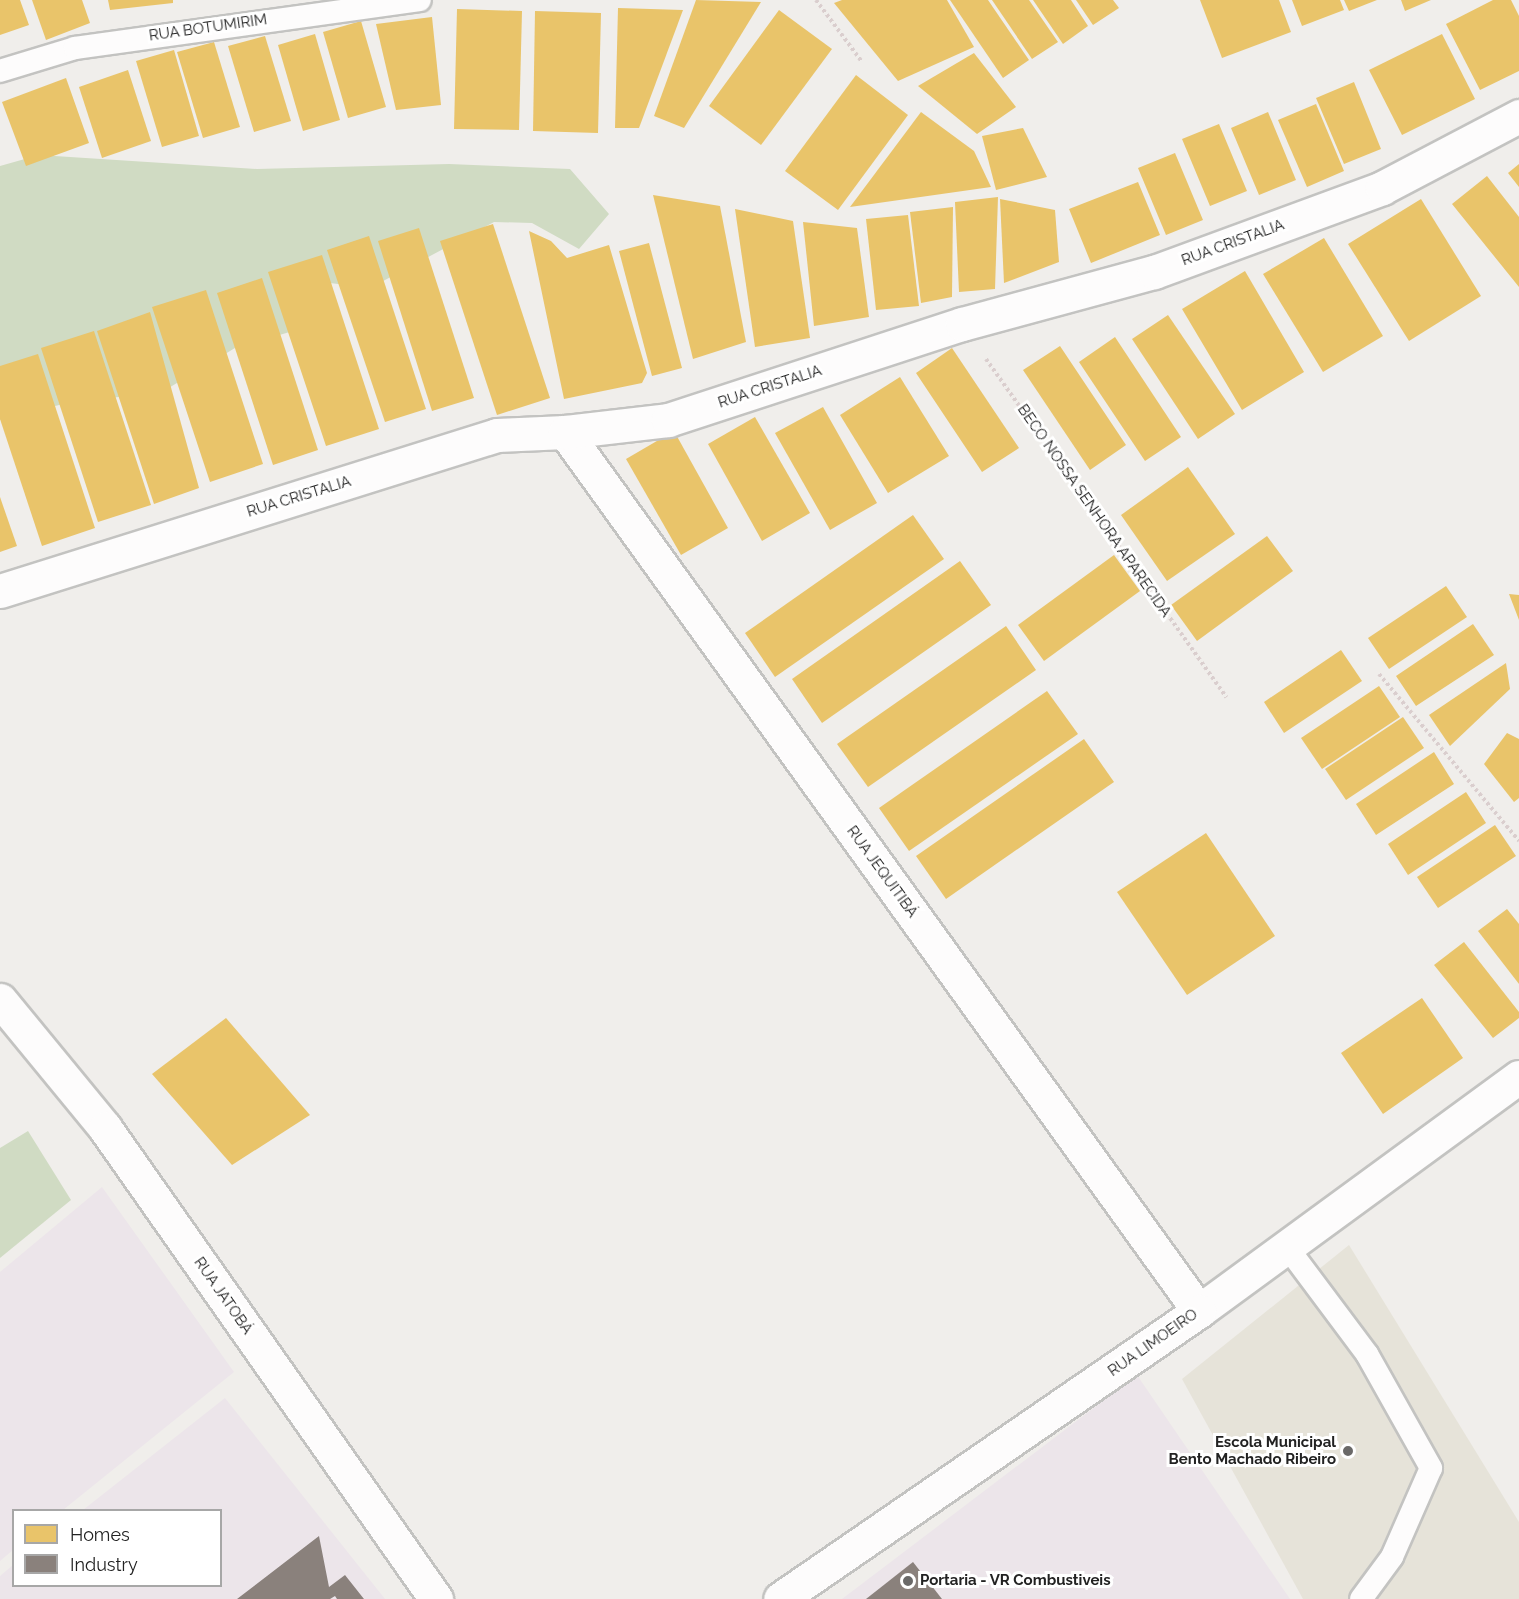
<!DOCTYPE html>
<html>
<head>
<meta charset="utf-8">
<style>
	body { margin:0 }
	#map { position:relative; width:1519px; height:1599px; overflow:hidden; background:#f0eeeb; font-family:Raleway,sans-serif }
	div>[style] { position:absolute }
	.industrial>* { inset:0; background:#ece5ea }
	.education>* { inset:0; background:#e6e3d9 }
	.forest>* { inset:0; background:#d0dbc3 }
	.homes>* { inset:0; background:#e9c46a }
	.industry>* { inset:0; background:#8a817c }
	.path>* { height:4px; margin-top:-2px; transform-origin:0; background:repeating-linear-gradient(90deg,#dacece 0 3px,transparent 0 6px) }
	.roads { filter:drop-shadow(2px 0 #c3c3c1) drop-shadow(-2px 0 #c3c3c1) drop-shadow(0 2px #c3c3c1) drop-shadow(0 -2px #c3c3c1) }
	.service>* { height:22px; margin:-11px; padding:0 11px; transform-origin:11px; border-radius:11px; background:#fdfcfc }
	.minor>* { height:33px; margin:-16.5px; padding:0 16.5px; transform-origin:16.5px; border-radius:16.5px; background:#fdfcfc }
	.tertiary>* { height:33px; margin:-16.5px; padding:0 16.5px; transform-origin:16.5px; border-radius:16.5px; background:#fdfcfc }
	.dots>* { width:16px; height:16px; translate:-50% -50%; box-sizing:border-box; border:3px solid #fff; border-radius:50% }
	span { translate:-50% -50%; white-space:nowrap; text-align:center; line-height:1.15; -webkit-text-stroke:6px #fff; paint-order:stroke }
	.street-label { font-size:15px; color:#222 }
	.poi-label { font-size:15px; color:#222; font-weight:700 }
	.right { translate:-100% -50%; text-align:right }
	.left { translate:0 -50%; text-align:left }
	.legend { position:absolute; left:12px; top:1509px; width:210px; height:78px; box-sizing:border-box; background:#fff; border:2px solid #a7a7a7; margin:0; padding:8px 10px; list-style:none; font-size:18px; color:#222 }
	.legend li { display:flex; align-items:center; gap:12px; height:30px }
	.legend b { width:30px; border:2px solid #a7a7a7 }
</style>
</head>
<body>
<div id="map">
	<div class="industrial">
		<i style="clip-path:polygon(102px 1187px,234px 1372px,63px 1510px,14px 1510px,13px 1550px,0 1561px,0 1272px)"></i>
		<i style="clip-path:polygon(1137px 1375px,1290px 1599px,842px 1599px)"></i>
		<i style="clip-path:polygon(225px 1398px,385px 1599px,0 1599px,0 1576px,13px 1565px,14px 1586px,220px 1586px,220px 1510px,83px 1510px)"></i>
	</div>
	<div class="education">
		<i style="clip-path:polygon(1349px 1245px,1519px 1522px,1519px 1599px,1303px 1599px,1182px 1379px)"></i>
	</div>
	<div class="forest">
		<i style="clip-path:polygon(39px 155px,257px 169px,449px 164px,570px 169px,609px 214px,579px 249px,532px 223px,494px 222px,370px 288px,330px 283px,310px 326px,235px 348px,162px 392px,67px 403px,0 420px,0 166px)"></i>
		<i style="clip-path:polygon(28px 1131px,71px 1200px,0 1258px,0 1148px)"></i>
	</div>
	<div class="homes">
		<i style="clip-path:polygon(0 0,20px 0,29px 25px,0 35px)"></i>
		<i style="clip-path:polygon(32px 0,82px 0,90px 23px,46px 40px)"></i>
		<i style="clip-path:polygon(108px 0,173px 0,173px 3px,110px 10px)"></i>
		<i style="clip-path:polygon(696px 0,761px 2px,684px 128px,654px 116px)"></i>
		<i style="clip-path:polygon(842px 0,947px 0,974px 47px,898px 81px,834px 3px)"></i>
		<i style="clip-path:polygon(950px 0,988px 0,1029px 60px,1003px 78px)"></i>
		<i style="clip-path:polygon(992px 0,1029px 0,1058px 42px,1032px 59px)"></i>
		<i style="clip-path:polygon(1033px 0,1071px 0,1088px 26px,1063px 44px)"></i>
		<i style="clip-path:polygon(1076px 0,1113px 0,1119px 8px,1093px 25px)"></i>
		<i style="clip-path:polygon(1200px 0,1279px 0,1291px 32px,1222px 58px)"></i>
		<i style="clip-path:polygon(1292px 0,1340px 0,1344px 10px,1302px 26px)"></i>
		<i style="clip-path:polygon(1344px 0,1377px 0,1349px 11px)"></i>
		<i style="clip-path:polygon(1401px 0,1431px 0,1405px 11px)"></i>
		<i style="clip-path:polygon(1493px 0,1511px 0,1519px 16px,1519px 71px,1480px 90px,1446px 24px)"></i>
		<i style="clip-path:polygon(618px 8px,683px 10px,639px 128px,615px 128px)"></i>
		<i style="clip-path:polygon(457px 9px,522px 11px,519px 130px,454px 129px)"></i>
		<i style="clip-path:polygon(779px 10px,832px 49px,761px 145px,709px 106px)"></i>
		<i style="clip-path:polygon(535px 11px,601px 13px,598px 133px,533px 131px)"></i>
		<i style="clip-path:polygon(432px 17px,441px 105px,396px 110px,376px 24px)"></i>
		<i style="clip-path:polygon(361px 21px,386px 107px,348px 118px,323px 32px)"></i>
		<i style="clip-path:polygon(315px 34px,340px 120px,303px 131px,278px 45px)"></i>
		<i style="clip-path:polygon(1442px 34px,1475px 99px,1402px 135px,1369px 70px)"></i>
		<i style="clip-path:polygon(265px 36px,291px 121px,254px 132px,228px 46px)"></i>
		<i style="clip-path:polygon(214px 42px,240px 127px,203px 138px,177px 52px)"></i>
		<i style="clip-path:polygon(174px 50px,199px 136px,162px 147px,136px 61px)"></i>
		<i style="clip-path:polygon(974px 53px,1016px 107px,977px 134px,918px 86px)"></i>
		<i style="clip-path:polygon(128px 70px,151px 141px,102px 158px,79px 87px)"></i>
		<i style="clip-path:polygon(856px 75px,908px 115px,838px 210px,785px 171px)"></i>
		<i style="clip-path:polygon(66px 78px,89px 143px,26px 166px,2px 102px)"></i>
		<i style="clip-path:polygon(1354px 82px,1381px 149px,1344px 164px,1316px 98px)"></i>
		<i style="clip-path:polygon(1316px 104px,1344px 171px,1307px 187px,1278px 120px)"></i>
		<i style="clip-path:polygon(921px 112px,974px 151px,991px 187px,850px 207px)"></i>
		<i style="clip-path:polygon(1268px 112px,1296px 180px,1259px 195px,1231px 128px)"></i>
		<i style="clip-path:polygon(1219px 124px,1247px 191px,1210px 206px,1182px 139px)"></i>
		<i style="clip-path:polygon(1023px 128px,1047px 177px,996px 190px,982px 136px)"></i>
		<i style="clip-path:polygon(1175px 153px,1203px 220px,1166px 235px,1138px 168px)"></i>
		<i style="clip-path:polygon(1519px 164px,1519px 187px,1508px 173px)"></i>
		<i style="clip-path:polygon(1487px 176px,1519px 217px,1519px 287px,1452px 204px)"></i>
		<i style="clip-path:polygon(1138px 182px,1160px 235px,1091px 263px,1069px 209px)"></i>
		<i style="clip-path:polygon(653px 195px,720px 206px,746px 342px,693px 359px)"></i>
		<i style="clip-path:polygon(998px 197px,995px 289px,959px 292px,955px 202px)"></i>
		<i style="clip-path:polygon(1000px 199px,1055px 210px,1059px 262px,1004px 283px)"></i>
		<i style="clip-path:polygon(1421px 199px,1481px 296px,1409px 341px,1348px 244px)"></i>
		<i style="clip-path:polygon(953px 207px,952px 297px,921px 303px,910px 212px)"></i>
		<i style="clip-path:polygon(735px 209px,793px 221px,810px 338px,755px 347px)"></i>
		<i style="clip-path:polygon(908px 215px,919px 306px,876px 310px,866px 219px)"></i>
		<i style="clip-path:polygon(803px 222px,857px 228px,869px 317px,814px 326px)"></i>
		<i style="clip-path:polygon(493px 224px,550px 398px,497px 415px,440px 241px)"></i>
		<i style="clip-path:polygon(419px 228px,474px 398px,432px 411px,378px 241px)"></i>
		<i style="clip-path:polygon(529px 231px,551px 241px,567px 258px,609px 245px,647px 373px,642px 383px,564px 399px)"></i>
		<i style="clip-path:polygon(369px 236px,426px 409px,385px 422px,327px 250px)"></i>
		<i style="clip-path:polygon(1324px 238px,1383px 336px,1323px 372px,1263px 274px)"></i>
		<i style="clip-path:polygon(649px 243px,682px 368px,652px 376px,619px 251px)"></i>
		<i style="clip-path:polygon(322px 255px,379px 429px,326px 446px,268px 272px)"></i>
		<i style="clip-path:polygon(1245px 271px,1304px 372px,1242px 410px,1182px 309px)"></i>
		<i style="clip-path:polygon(262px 278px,318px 450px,273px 465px,217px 293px)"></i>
		<i style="clip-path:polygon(206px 290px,263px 464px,210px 482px,152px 307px)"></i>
		<i style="clip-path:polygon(150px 312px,199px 488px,154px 504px,97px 331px)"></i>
		<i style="clip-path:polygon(1168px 315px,1235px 414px,1198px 439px,1132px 339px)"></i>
		<i style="clip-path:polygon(94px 331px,151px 505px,98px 522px,41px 348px)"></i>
		<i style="clip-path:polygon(1115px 337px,1181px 437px,1145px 461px,1079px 362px)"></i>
		<i style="clip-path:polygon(1060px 346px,1126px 445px,1090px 470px,1023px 370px)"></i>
		<i style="clip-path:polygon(952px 348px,1019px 448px,982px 472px,916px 373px)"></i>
		<i style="clip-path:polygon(38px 354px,95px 528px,42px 546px,0 419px,0 366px)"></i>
		<i style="clip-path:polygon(900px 377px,949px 456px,888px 493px,840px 415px)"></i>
		<i style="clip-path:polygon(823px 407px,877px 503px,830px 530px,775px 433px)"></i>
		<i style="clip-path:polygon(755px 417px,810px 513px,762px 541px,708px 444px)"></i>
		<i style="clip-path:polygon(674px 431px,728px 528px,681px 555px,626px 459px)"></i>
		<i style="clip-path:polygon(1188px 467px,1235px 534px,1167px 581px,1121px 515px)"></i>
		<i style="clip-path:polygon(0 497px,17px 546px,0 552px)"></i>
		<i style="clip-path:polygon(913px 515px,944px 559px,775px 677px,745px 633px)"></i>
		<i style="clip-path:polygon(1267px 536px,1293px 571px,1197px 641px,1171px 605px)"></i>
		<i style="clip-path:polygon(1114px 555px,1140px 591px,1044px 661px,1018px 625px)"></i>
		<i style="clip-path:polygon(960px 561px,991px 605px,822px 723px,792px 679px)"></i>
		<i style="clip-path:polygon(1446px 586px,1467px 617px,1389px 669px,1368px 638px)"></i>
		<i style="clip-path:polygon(1509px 594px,1519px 595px,1519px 620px)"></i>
		<i style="clip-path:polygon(1473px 624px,1494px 655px,1416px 706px,1396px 676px)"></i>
		<i style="clip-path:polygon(1006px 626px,1036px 670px,868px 787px,837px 744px)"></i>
		<i style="clip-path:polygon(1341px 650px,1362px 681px,1284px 733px,1264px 702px)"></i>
		<i style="clip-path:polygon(1506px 663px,1510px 689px,1450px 746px,1429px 715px)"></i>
		<i style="clip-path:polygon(1379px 686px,1400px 717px,1322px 769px,1301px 738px)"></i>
		<i style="clip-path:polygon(1047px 691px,1078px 734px,909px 851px,879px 808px)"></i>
		<i style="clip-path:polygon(1403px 717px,1424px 748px,1346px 800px,1325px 769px)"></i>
		<i style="clip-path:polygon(1507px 733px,1519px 739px,1519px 798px,1514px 802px,1484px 764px)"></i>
		<i style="clip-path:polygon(1084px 739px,1114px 782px,946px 899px,916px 856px)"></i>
		<i style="clip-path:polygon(1434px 752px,1454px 784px,1376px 835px,1356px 804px)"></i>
		<i style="clip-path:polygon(1466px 792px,1486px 823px,1408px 875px,1388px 844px)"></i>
		<i style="clip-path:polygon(1495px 825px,1516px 856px,1438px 908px,1417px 877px)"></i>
		<i style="clip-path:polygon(1206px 833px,1275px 936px,1187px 995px,1117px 892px)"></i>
		<i style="clip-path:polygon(1507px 909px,1519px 924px,1519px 984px,1478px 931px)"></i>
		<i style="clip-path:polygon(1464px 942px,1519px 1012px,1519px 1018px,1493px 1038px,1434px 965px)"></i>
		<i style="clip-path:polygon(1422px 998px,1463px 1058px,1383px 1114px,1341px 1053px)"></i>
		<i style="clip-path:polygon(226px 1018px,310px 1115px,232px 1165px,152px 1074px)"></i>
	</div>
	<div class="industry">
		<i style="clip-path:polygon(319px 1536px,329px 1587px,345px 1575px,364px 1599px,337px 1599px,335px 1596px,330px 1599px,237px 1599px)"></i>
		<i style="clip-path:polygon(913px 1562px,942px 1599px,866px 1599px)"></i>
	</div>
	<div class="path">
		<i style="left:816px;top:0;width:77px;rotate:53.4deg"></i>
		<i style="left:986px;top:359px;width:415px;rotate:54.6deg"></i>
		<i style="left:1379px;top:674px;width:218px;rotate:50deg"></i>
	</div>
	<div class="roads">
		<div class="service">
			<i style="left:0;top:71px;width:78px;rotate:-17deg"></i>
			<i style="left:75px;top:48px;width:348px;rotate:-7.9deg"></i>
			<i style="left:1287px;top:1247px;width:134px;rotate:53.2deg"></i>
			<i style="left:1367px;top:1354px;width:131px;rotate:60.7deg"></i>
			<i style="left:1431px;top:1468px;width:97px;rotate:113.7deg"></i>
			<i style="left:1392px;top:1557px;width:52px;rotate:126.4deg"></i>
		</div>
		<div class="minor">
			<i style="left:1199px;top:1311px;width:396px;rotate:-36.2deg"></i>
		</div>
		<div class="tertiary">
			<i style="left:565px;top:432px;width:1084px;rotate:54.2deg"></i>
			<i style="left:1199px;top:1311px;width:508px;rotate:145.5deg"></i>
			<i style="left:0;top:591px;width:521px;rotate:-17.43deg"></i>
			<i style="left:497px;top:435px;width:68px;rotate:-2.5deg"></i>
			<i style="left:565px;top:432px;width:104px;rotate:-6.6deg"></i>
			<i style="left:668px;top:420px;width:309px;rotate:-18.1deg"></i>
			<i style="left:962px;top:324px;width:199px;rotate:-15.2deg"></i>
			<i style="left:1154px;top:272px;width:243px;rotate:-20.2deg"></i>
			<i style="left:1382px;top:188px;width:155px;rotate:-27.7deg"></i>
			<i style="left:0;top:1000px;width:166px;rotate:50.6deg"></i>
			<i style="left:105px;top:1128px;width:576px;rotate:54.9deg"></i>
		</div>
	</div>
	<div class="dots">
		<i style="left:1348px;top:1451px;background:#6a6968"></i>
		<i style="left:908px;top:1581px;background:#6a6968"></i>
	</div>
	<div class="street-label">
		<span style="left:208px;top:28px;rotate:-8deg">RUA BOTUMIRIM</span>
		<span style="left:1233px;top:243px;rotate:-20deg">RUA CRISTALIA</span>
		<span style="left:770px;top:387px;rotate:-18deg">RUA CRISTALIA</span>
		<span style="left:299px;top:497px;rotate:-17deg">RUA CRISTALIA</span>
		<span style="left:1094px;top:511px;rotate:55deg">BECO NOSSA SENHORA APARECIDA</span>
		<span style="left:882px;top:872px;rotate:54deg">RUA JEQUITIBÁ</span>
		<span style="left:223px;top:1296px;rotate:55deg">RUA JATOBÁ</span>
		<span style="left:1153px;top:1343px;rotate:-35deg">RUA LIMOEIRO</span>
	</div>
	<div class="poi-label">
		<span class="right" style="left:1336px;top:1451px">Escola Municipal<br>Bento Machado Ribeiro</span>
		<span class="left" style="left:920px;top:1581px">Portaria - VR Combustiveis</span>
	</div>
	<ul class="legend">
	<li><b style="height:16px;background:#e9c46a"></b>Homes</li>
	<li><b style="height:16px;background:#8a817c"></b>Industry</li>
	</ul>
</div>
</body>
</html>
